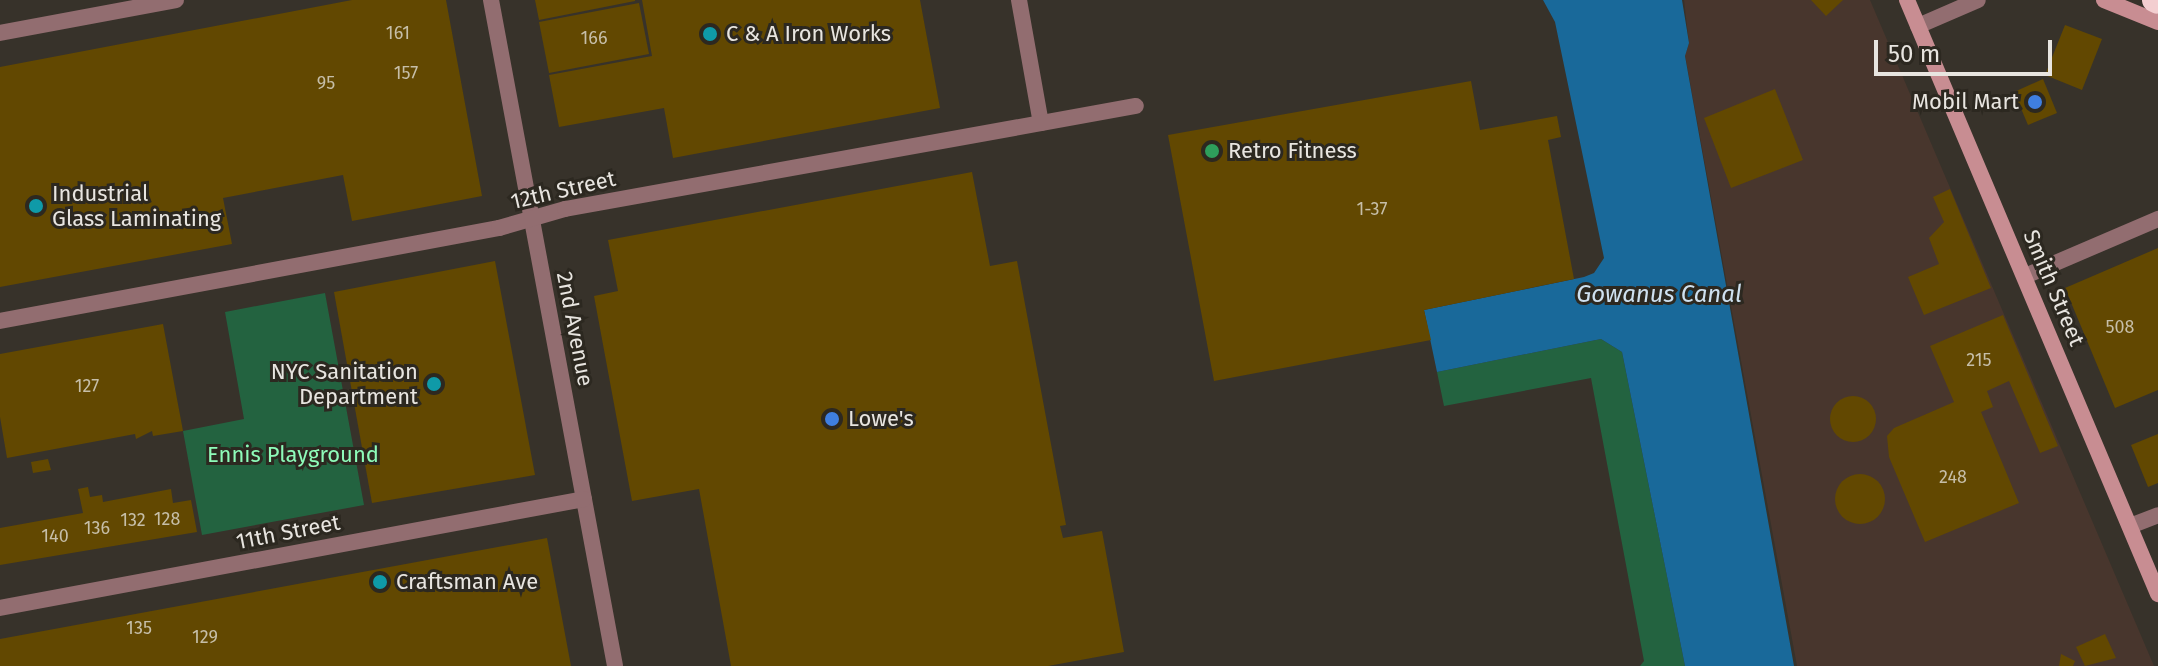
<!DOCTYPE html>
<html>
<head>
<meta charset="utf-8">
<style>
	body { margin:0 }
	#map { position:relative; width:2158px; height:666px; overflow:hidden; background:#37322a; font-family:"Fira Sans",sans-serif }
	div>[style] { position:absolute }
	.industrial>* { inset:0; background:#48362d }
	.green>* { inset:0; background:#236340 }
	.water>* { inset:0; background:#19699a }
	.building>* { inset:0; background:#624801 }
	.round { border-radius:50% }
	.street>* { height:16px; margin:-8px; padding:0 8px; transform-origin:8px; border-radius:8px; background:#926d70 }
	.secondary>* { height:16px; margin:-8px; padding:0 8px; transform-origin:8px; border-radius:8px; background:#c88d92 }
	.highway>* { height:24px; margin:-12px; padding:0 12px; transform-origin:12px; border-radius:12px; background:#f3ced0 }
	.dots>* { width:22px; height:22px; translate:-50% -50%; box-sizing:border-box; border:4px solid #2c2820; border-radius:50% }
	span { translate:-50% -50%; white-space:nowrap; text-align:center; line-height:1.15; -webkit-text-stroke:6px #2c2820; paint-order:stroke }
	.number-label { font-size:18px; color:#c6bea8 }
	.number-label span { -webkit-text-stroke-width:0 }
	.poi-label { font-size:22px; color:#e8e5e0 }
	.left { translate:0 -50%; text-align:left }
	.right { translate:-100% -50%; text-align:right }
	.street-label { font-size:22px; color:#e8e5e0 }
	.park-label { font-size:22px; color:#8efbb9 }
	.water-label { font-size:24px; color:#cfe1f0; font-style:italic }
	.scale { position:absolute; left:1874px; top:40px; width:178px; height:36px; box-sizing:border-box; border:4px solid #e8e5e0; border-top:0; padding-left:10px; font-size:24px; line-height:28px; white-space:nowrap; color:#e8e5e0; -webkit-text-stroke:6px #2c2820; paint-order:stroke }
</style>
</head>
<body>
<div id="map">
	<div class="industrial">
		<i style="clip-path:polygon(1684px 0,1870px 0,2154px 666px,1797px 666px,1685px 55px,1689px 43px)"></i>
	</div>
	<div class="green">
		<i style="clip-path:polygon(325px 293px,364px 505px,202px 535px,183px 431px,244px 419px,225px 312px)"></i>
		<i style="clip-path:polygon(1601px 339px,1622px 352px,1685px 666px,1640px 666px,1644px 661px,1591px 378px,1444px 406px,1437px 372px)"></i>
	</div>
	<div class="water">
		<i style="clip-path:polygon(1543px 0,1682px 0,1689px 43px,1685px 56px,1794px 666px,1685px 666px,1622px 352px,1601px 339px,1437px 372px,1424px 310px,1584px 277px,1594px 273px,1604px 258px,1555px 22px)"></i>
	</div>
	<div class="building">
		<i style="clip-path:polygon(352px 0,446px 0,482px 196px,352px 221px,343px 175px,223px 198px,232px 244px,0 287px,0 67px)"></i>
		<i style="clip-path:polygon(535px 0,635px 0,635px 1px,539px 20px)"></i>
		<i style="clip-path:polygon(642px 0,920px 0,940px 108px,673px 158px,664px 108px,559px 127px,549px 75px,652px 56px)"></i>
		<i style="clip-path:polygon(1811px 0,1843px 0,1826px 16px)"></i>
		<i style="clip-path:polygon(639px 3px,649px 54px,549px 73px,539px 22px)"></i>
		<i style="clip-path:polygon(2065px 25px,2102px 39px,2082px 90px,2045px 75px)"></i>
		<i style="clip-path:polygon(2043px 79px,2057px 113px,2028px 125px,2014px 92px)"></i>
		<i style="clip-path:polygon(1471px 81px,1480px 130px,1557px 116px,1561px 137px,1548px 140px,1574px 279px,1424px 310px,1431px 340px,1214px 381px,1168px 135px)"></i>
		<i style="clip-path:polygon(1775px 89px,1803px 160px,1731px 188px,1704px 118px)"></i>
		<i style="clip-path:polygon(972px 172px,990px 266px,1017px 261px,1066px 525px,1060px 526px,1063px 538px,1102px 531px,1124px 652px,1048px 666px,731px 666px,699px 489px,632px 501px,594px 296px,618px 291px,608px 240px)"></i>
		<i style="clip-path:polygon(1950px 189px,1991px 288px,1924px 315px,1908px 277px,1939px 264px,1929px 238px,1944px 222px,1933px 197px)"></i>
		<i style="clip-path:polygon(2158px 248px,2158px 390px,2115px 408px,2065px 288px)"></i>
		<i style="clip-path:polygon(495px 261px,535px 475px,372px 503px,334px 292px)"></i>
		<i style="clip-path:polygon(2003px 315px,2058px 446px,2040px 453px,2009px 381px,1987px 391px,1993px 407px,1981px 412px,2019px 503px,1925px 542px,1889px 457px,1887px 436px,1894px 428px,1954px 402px,1930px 346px)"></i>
		<i style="clip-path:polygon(163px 324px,183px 431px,153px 436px,152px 431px,136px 439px,135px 434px,7px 458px,0 417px,0 354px)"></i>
		<i class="round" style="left:1830px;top:396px;width:46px;height:46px"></i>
		<i style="clip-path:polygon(2158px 434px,2158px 483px,2148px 487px,2131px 445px)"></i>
		<i style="clip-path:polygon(48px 459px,51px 470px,33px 473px,31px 462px)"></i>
		<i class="round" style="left:1835px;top:474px;width:50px;height:50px"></i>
		<i style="clip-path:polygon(88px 487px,90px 497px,102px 495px,103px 502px,171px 489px,173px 503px,191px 500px,197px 532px,0 565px,0 528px,83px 513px,78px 489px)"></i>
		<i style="clip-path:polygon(547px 538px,571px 666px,0 666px,0 639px)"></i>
		<i style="clip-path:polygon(2105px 634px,2116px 658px,2085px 666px,2076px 647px)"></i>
		<i style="clip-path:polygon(2061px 654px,2075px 661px,2073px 666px,2059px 666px)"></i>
	</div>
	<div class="street">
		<i style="left:491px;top:0;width:677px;rotate:79.45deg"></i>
		<i style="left:1019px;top:0;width:125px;rotate:79.9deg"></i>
		<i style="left:1918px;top:26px;width:65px;rotate:-23.4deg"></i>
		<i style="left:0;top:33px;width:179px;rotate:-10.6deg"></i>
		<i style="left:2025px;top:276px;width:145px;rotate:-23.2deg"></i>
		<i style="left:0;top:321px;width:508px;rotate:-10.56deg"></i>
		<i style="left:499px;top:228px;width:69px;rotate:-16.1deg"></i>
		<i style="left:565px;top:209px;width:580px;rotate:-10.23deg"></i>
		<i style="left:2130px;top:526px;width:30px;rotate:-21deg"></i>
		<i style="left:0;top:608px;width:594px;rotate:-10.57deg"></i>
	</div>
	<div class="secondary">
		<i style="left:1907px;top:0;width:645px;rotate:67.09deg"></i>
		<i style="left:2104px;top:0;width:58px;rotate:22.2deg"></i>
	</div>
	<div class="highway">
		<i style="left:2154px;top:0;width:4px;rotate:27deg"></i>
	</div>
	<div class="dots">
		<i style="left:710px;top:34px;background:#0f9aa8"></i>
		<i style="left:2035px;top:102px;background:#3f7fe0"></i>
		<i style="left:1212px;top:151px;background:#2e9e5b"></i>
		<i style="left:36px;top:206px;background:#0f9aa8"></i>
		<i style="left:434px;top:384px;background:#0f9aa8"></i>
		<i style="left:832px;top:419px;background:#3f7fe0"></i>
		<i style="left:380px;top:582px;background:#0f9aa8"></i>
	</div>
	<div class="number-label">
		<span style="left:398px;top:33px">161</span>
		<span style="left:594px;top:38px">166</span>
		<span style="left:406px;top:73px">157</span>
		<span style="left:326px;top:83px">95</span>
		<span style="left:1372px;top:209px">1-37</span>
		<span style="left:2120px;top:327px">508</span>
		<span style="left:1979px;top:360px">215</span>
		<span style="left:87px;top:386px">127</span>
		<span style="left:1953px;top:477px">248</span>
		<span style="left:167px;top:519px">128</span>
		<span style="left:133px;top:520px">132</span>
		<span style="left:97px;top:528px">136</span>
		<span style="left:55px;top:536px">140</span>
		<span style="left:139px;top:628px">135</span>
		<span style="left:205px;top:637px">129</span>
	</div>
	<div class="poi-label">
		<span class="left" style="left:726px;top:34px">C &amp; A Iron Works</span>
		<span class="right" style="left:2019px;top:102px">Mobil Mart</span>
		<span class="left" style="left:1228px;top:151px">Retro Fitness</span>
		<span class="left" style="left:52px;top:206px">Industrial<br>Glass Laminating</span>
		<span class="right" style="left:418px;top:384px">NYC Sanitation<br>Department</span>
		<span class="left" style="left:848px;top:419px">Lowe's</span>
		<span class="left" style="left:396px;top:582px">Craftsman Ave</span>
	</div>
	<div class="street-label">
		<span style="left:563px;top:190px;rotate:-13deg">12th Street</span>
		<span style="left:2054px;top:288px;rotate:67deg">Smith Street</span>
		<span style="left:575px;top:329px;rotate:79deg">2nd Avenue</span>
		<span style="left:288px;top:532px;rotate:-11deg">11th Street</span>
	</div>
	<div class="park-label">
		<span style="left:293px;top:455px">Ennis Playground</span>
	</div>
	<div class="water-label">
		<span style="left:1659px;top:295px">Gowanus Canal</span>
	</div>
	<div class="scale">50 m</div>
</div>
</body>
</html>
